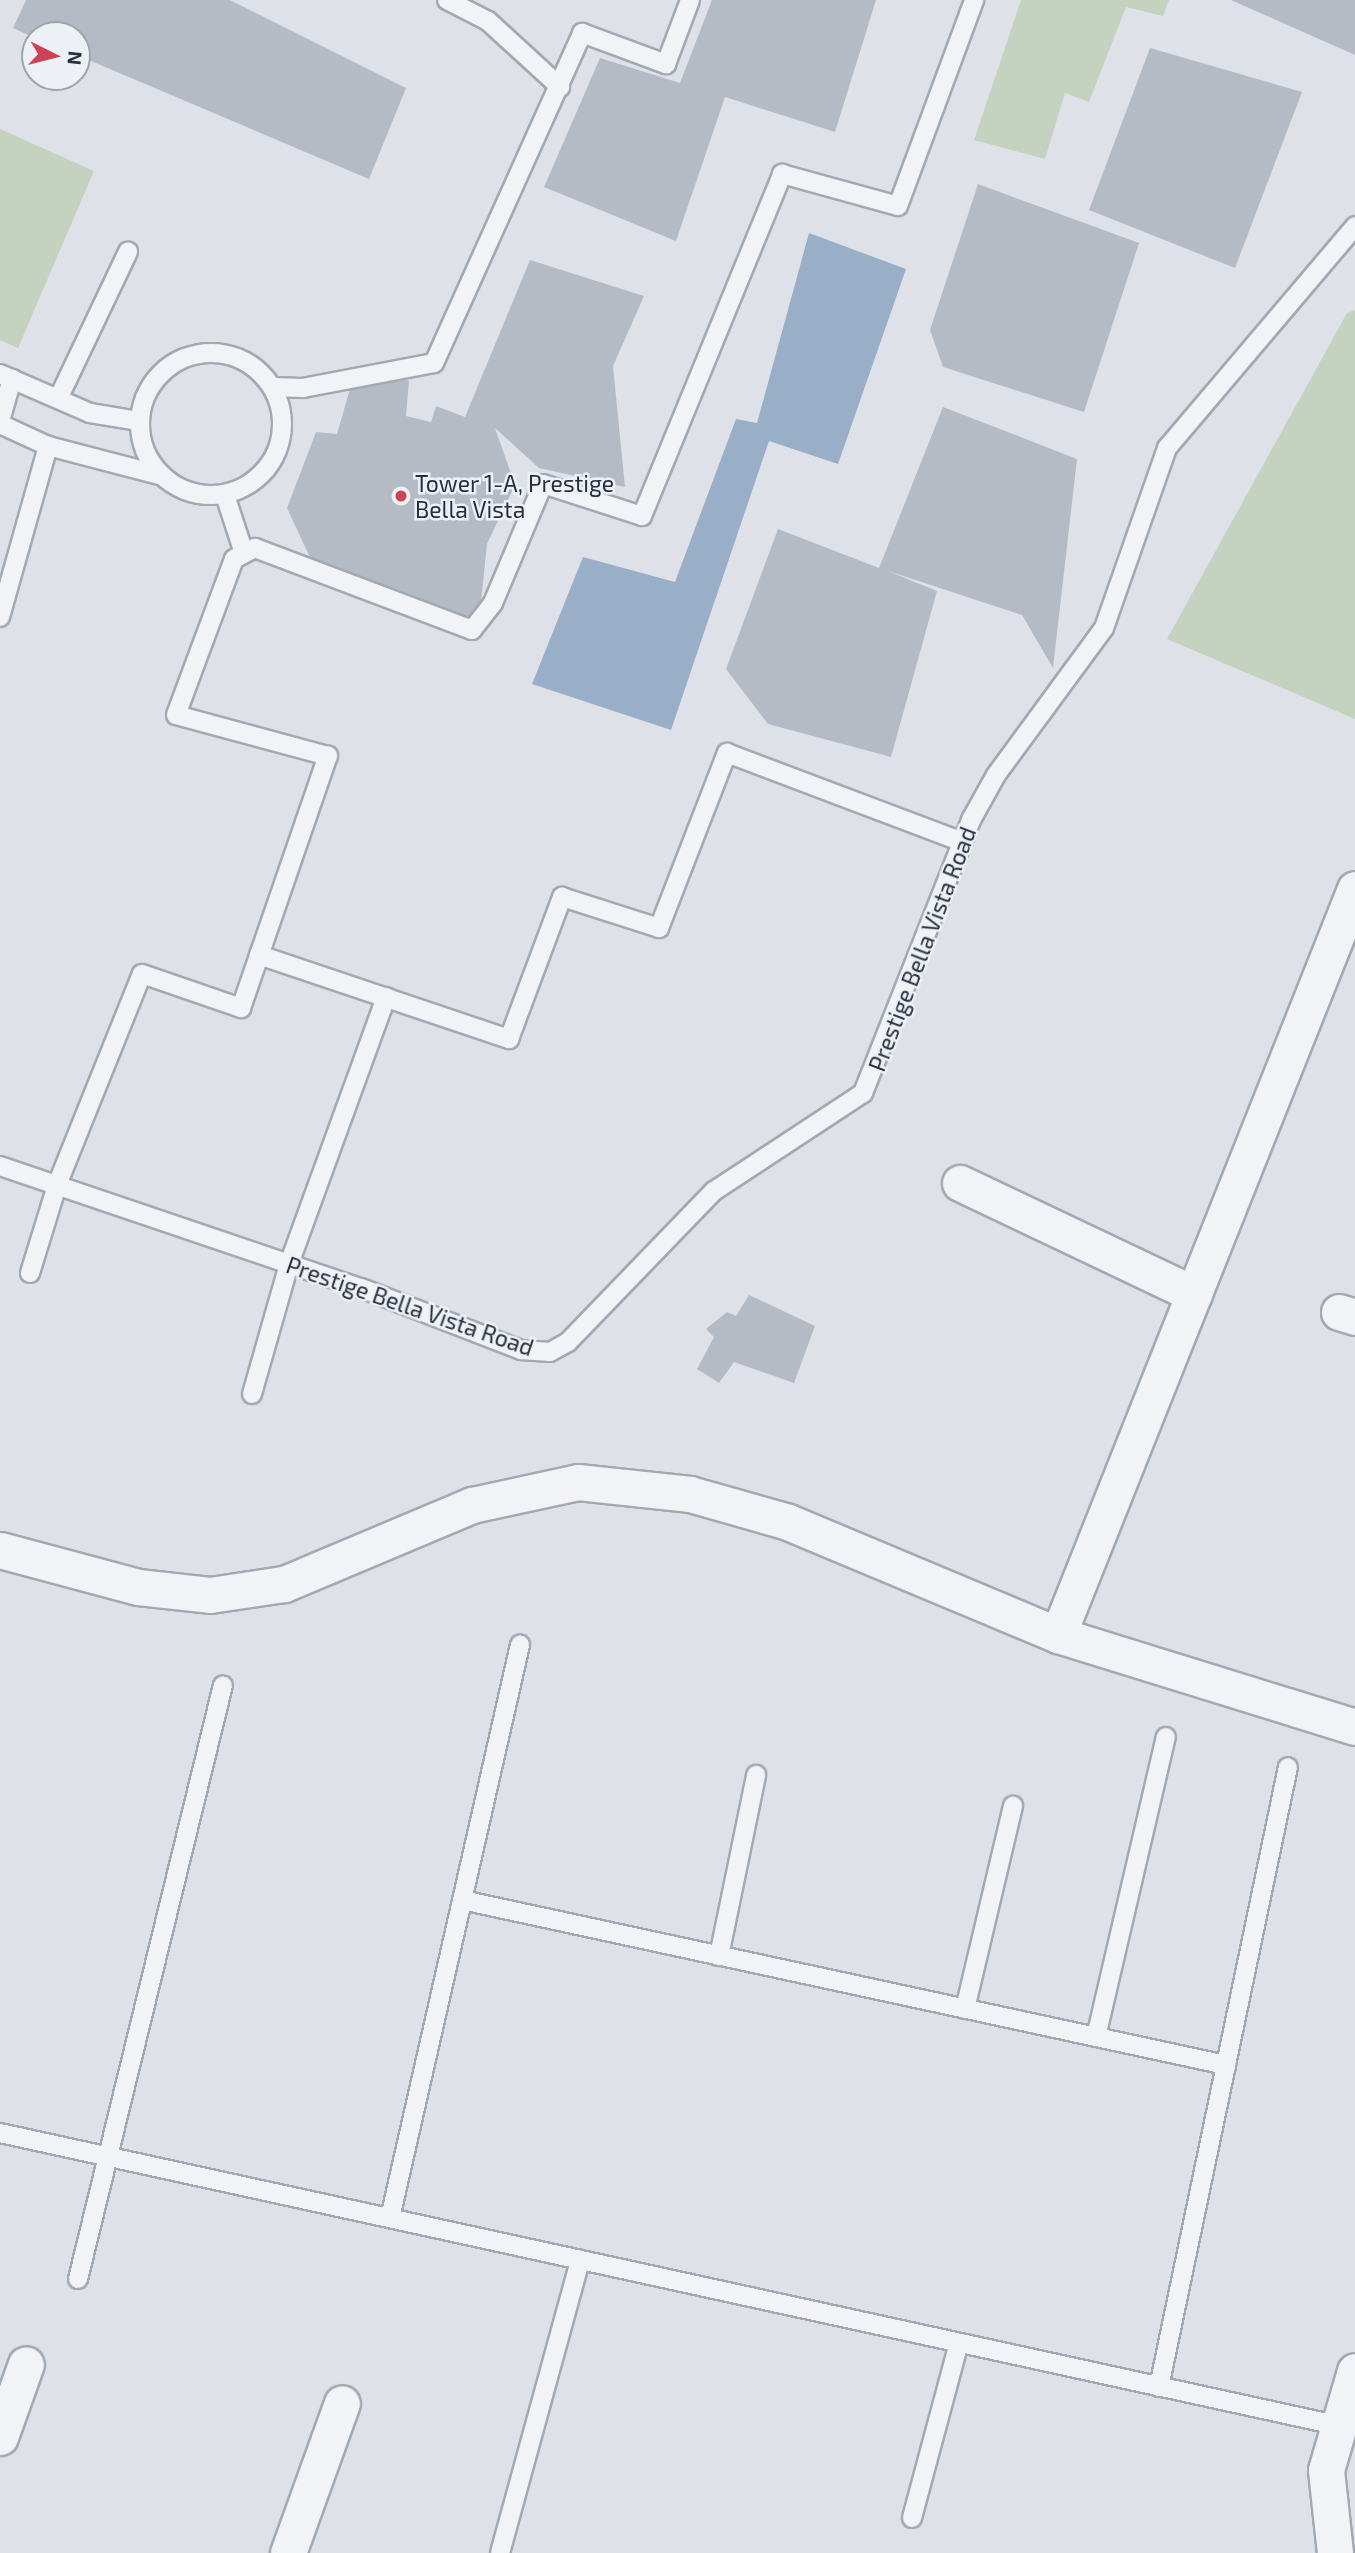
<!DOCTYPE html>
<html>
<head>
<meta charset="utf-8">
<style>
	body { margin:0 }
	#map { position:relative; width:1355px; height:2553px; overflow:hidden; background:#dee2e8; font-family:"Exo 2",sans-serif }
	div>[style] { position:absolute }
	.green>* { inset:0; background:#c4d2bf }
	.water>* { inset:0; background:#99afc8 }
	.building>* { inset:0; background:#b5bbc4 }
	.roads { filter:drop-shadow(2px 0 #a3a9b2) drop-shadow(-2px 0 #a3a9b2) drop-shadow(0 2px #a3a9b2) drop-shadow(0 -2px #a3a9b2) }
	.lane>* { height:18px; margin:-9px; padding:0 9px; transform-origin:9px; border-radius:9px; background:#f1f3f6 }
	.lane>.ring { margin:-9px; padding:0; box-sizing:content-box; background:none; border:18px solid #f1f3f6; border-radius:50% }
	.street>* { height:35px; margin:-17.5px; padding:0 17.5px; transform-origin:17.5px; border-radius:17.5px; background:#f1f3f6 }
	.dots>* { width:19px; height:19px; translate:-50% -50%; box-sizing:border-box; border:4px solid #edf1f5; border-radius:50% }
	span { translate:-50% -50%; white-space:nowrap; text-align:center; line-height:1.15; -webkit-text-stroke:5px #edf1f5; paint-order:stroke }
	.poi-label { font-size:23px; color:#272f3f }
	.left { translate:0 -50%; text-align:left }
	.street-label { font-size:23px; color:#272f3f }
	.north { position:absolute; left:21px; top:21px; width:70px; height:70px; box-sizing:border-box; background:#edf1f5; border:2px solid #9ea3ac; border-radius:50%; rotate:96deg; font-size:19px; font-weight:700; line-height:28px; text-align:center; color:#272f3f }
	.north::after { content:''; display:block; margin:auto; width:24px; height:32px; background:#ce4255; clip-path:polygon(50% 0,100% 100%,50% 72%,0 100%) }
</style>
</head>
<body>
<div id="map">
	<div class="green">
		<i style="clip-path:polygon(1021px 0,1169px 0,1163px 16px,1126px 7px,1089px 102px,1065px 93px,1045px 159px,974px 140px)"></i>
		<i style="clip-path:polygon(0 129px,94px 171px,18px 348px,0 340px)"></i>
		<i style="clip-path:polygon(1355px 310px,1355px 719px,1167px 639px,1347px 313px)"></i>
	</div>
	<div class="water">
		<i style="clip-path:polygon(809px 233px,906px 269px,838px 464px,769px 441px,671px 730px,532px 684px,583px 557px,675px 582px,736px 419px,757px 423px)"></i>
	</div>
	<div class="building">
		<i style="clip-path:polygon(26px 0,230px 0,406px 88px,369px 179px,77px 55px,77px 35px,35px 38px,13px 28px)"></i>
		<i style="clip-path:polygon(712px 0,876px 0,835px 132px,725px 97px,676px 241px,544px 187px,600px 58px,680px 83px)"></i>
		<i style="clip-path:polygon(1231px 0,1355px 0,1355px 55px)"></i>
		<i style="clip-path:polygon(1150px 48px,1302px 92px,1235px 268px,1089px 210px)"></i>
		<i style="clip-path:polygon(978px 184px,1139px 243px,1084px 412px,943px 367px,930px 330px)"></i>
		<i style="clip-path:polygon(530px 260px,644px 296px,613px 366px,625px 487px,539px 468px,495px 428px,515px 485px,487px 544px,481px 601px,469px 625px,314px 566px,287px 508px,316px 432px,337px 434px,356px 368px,409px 381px,406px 416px,431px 422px,436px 406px,465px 417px)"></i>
		<i style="clip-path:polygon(943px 407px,1077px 459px,1053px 668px,1022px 615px,888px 571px,937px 591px,891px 757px,768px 724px,726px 669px,778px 529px,879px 568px)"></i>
		<i style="clip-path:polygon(749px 1295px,815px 1326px,794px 1383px,734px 1362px,719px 1383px,697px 1369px,714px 1337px,706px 1329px,727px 1312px,736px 1316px)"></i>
	</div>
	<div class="roads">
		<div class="lane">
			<i style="left:447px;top:0;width:46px;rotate:27.1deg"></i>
			<i style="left:488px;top:21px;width:98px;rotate:42.5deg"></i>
			<i class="ring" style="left:140px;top:353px;width:124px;height:124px"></i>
			<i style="left:0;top:374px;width:98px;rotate:23.4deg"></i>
			<i style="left:90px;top:413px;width:50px;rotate:9.3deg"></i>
			<i style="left:272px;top:387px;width:31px;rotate:2deg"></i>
			<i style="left:303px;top:388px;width:133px;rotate:-10.8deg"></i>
			<i style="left:434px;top:363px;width:362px;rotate:-65.8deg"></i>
			<i style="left:582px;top:33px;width:90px;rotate:20.3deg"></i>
			<i style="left:666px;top:64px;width:68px;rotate:-69.4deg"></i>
			<i style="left:59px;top:397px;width:161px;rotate:-64.6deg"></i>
			<i style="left:0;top:421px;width:44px;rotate:-74.1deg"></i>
			<i style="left:0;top:424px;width:53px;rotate:24.6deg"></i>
			<i style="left:48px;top:446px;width:115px;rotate:14.6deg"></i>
			<i style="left:225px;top:495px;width:58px;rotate:71.9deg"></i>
			<i style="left:0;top:617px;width:178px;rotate:-74.3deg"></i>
			<i style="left:259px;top:955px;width:264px;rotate:18.6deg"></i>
			<i style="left:509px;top:1039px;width:152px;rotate:-69.5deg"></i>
			<i style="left:562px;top:897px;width:102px;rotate:17.7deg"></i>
			<i style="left:659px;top:928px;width:188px;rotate:-68.8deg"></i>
			<i style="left:727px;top:753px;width:252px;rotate:20.7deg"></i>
			<i style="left:0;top:1166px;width:381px;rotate:18.7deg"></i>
			<i style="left:361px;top:1288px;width:172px;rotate:21.2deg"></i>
			<i style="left:521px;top:1350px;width:29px;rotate:4deg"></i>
			<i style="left:550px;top:1352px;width:21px;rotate:-29deg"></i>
			<i style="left:568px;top:1342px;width:210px;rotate:-46deg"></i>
			<i style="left:714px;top:1191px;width:178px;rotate:-33.3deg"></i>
			<i style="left:863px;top:1093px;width:294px;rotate:-68.4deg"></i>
			<i style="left:971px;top:820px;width:51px;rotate:-60.9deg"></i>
			<i style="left:996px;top:775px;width:182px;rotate:-53.7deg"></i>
			<i style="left:1104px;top:628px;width:191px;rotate:-70.7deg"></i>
			<i style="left:1167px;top:448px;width:291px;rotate:-49.7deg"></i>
			<i style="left:30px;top:1273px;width:92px;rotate:-72.9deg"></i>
			<i style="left:57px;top:1185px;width:227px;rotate:-68.1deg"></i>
			<i style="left:142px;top:974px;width:105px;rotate:19deg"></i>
			<i style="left:241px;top:1008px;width:267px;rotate:-71deg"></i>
			<i style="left:328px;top:756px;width:157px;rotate:-164.9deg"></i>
			<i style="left:176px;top:715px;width:166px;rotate:-69.6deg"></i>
			<i style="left:234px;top:559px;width:24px;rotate:-28deg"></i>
			<i style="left:255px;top:548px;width:232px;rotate:20.7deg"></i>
			<i style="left:472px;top:630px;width:34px;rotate:-52deg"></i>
			<i style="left:493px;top:603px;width:129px;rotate:-67.2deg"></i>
			<i style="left:543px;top:484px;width:104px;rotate:17.9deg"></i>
			<i style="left:642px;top:516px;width:370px;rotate:-67.7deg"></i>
			<i style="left:782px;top:174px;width:120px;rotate:15.4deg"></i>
			<i style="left:898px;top:206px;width:220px;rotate:-69.7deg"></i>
			<i style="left:252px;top:1394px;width:135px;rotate:-74.1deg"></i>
			<i style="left:289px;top:1264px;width:284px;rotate:-70deg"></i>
			<i style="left:462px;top:1900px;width:782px;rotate:12.19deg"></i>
			<i style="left:719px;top:1956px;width:185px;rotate:-78.4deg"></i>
			<i style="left:965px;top:2009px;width:209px;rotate:-76.7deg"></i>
			<i style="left:1096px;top:2037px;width:308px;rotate:-76.9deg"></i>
			<i style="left:0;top:2133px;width:1368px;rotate:12.33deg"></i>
			<i style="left:390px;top:2218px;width:588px;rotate:-77.22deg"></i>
			<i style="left:78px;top:2279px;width:611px;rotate:-76.28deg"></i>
			<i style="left:1159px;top:2387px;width:633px;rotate:-78.25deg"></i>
			<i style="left:912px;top:2518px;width:181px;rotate:-75deg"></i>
			<i style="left:500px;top:2553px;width:304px;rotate:-74.7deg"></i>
		</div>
		<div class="street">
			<i style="left:1355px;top:889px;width:803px;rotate:111.71deg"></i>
			<i style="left:1058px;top:1635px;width:311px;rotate:17.2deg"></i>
			<i style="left:960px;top:1183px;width:259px;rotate:25.4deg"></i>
			<i style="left:1339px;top:1312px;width:17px;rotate:17deg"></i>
			<i style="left:0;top:1550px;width:143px;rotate:15deg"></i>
			<i style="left:138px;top:1587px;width:72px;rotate:6.3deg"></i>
			<i style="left:210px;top:1595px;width:75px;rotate:-8.5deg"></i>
			<i style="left:284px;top:1584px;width:204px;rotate:-22.8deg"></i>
			<i style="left:472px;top:1505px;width:108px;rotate:-12.2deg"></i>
			<i style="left:578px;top:1482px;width:113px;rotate:6.1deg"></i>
			<i style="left:690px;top:1494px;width:102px;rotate:15.9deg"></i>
			<i style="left:788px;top:1522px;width:293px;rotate:22.7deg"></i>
			<i style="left:0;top:2437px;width:77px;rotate:-70.4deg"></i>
			<i style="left:288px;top:2553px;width:159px;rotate:-70.2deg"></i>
			<i style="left:1335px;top:2553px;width:83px;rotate:-96.2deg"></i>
			<i style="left:1326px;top:2470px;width:103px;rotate:-73.7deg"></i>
		</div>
	</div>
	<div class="dots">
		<i style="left:401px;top:496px;background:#ce4255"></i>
	</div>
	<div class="poi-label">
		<span class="left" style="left:415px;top:496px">Tower 1-A, Prestige<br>Bella Vista</span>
	</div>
	<div class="street-label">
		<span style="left:922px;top:949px;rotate:-69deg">Prestige Bella Vista Road</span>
		<span style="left:410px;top:1306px;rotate:19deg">Prestige Bella Vista Road</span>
	</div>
	<div class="north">N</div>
</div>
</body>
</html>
